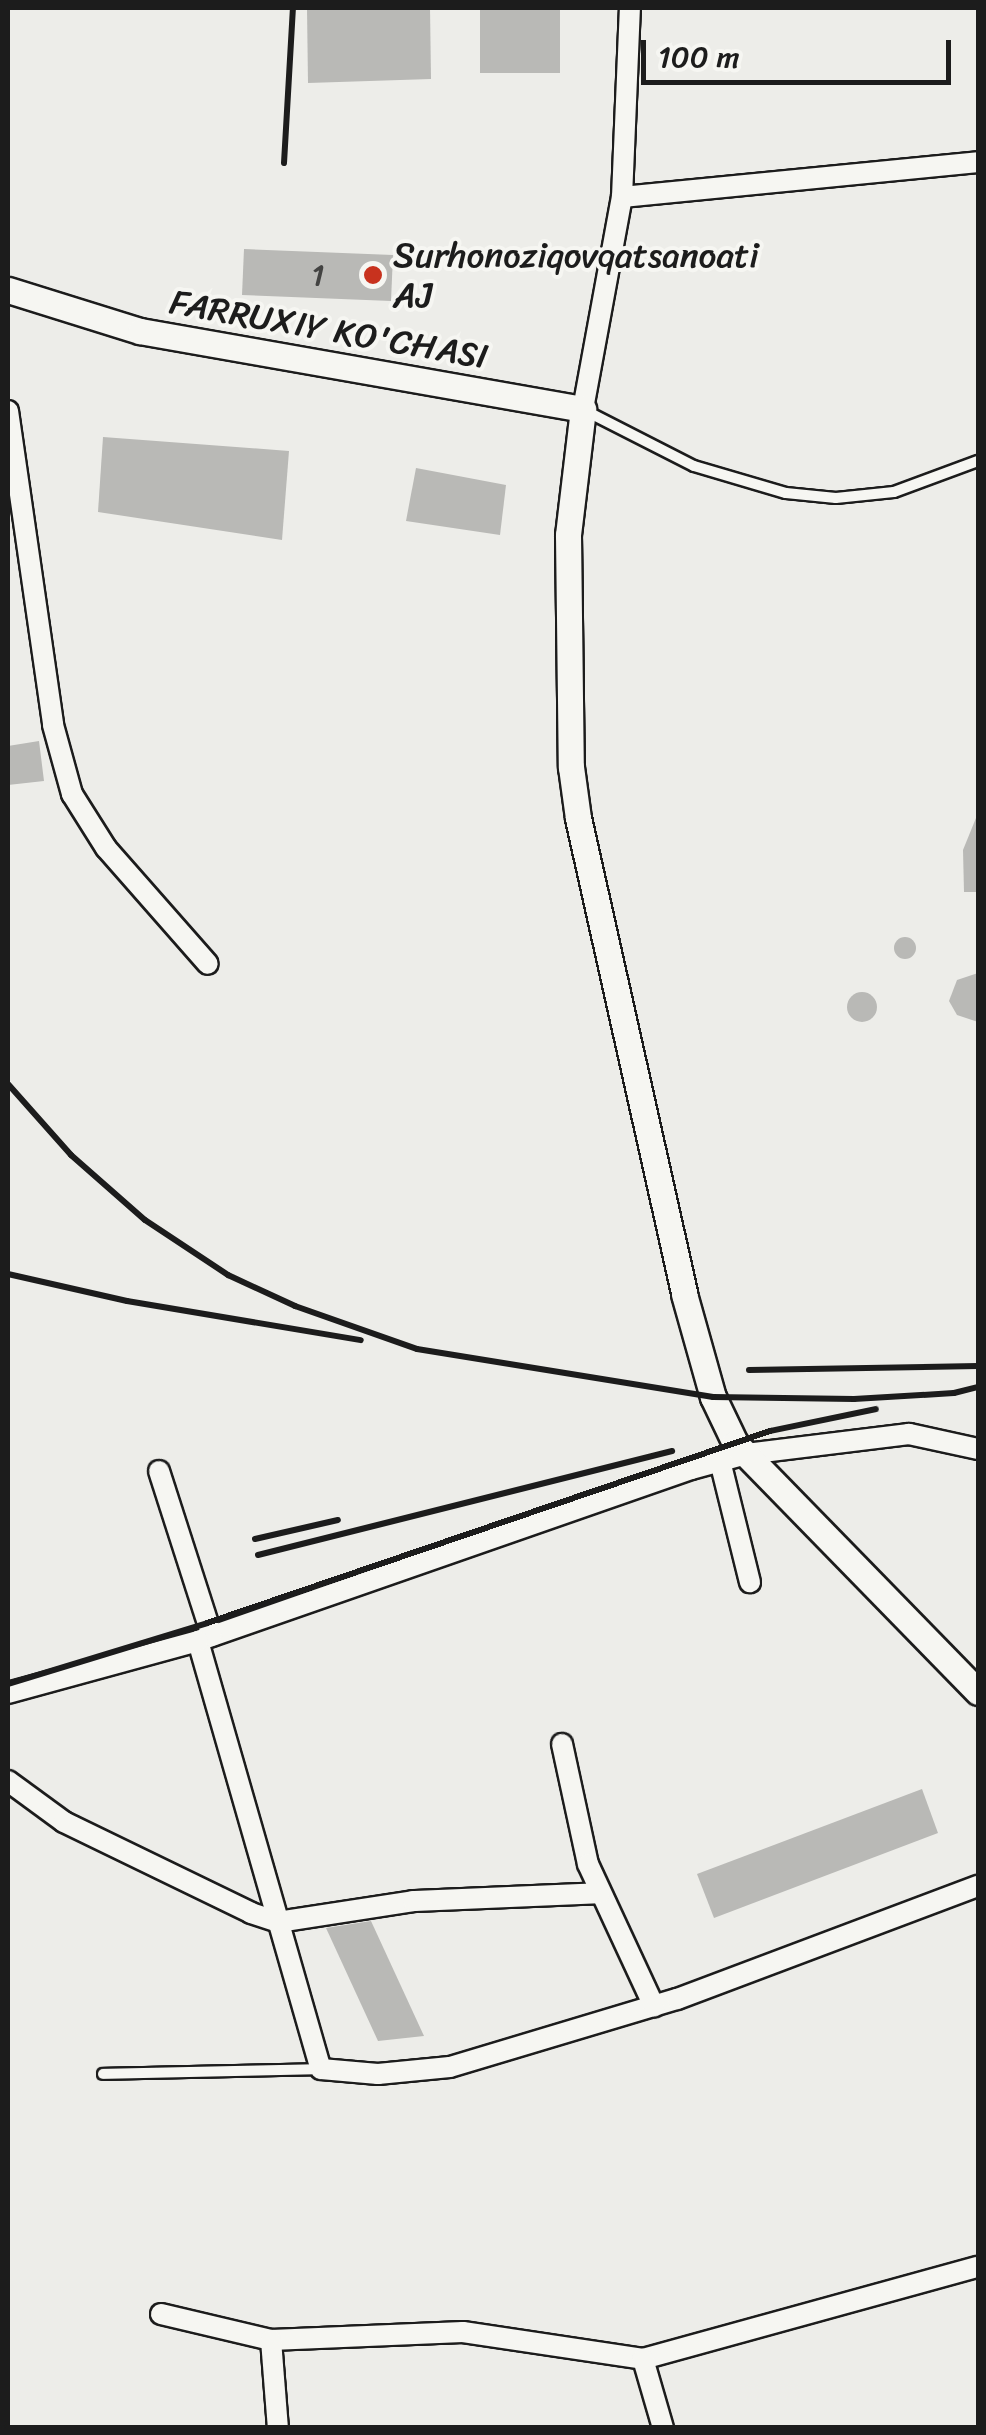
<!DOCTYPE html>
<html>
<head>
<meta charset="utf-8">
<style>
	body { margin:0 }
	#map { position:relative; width:986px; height:2435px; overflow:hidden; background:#edede9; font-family:Sriracha,sans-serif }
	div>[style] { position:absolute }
	.building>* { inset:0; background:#b9b9b6 }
	.round { border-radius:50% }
	.roads { filter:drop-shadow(2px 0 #1c1c1c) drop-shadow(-2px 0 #1c1c1c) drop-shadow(0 2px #1c1c1c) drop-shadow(0 -2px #1c1c1c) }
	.service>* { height:10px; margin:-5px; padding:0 5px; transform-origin:5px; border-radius:5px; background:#f6f6f2 }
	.minor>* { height:20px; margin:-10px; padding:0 10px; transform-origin:10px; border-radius:10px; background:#f6f6f2 }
	.tertiary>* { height:25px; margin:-12.5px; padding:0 12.5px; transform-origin:12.5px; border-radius:12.5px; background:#f6f6f2 }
	.rail>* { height:6px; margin:-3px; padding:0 3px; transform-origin:3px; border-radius:3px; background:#1c1c1c }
	.dots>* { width:28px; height:28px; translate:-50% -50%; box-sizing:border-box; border:5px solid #f6f6f2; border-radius:50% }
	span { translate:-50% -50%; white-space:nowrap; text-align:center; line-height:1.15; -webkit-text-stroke:8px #f6f6f2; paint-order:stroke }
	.number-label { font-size:30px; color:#434342 }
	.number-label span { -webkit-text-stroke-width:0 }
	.poi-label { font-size:35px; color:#1c1c1c }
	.left { translate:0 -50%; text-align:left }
	.street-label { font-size:35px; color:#1c1c1c }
	.frame { position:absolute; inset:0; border:10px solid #1c1c1c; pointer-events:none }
	.scale { position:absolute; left:641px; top:40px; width:310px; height:45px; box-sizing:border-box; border:5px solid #1c1c1c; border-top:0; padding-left:12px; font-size:30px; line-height:35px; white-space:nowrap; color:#1c1c1c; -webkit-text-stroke:8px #f6f6f2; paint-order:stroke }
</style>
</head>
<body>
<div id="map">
	<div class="building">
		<i style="clip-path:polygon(307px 8px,430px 8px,431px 79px,308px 83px)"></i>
		<i style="clip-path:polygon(480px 8px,560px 8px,560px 73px,480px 73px)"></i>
		<i style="clip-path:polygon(244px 249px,393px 255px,391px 301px,242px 295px)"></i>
		<i style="clip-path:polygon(103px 437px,289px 451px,282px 540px,98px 512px)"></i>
		<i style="clip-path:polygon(416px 468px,506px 485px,500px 535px,406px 521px)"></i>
		<i style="clip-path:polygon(39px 741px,44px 781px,8px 785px,8px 746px)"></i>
		<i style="clip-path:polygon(978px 813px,978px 892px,964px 892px,963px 850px)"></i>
		<i class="round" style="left:894px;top:937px;width:22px;height:22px"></i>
		<i style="clip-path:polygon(978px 973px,978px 1022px,957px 1015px,949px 1001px,957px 980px)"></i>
		<i class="round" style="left:847px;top:992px;width:30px;height:30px"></i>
		<i style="clip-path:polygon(922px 1789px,938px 1833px,714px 1918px,697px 1874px)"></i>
		<i style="clip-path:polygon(371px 1921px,424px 2036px,378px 2041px,326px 1928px)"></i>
	</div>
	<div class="roads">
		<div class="service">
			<i style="left:584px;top:410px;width:123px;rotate:27deg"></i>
			<i style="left:694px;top:466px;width:96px;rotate:16.4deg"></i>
			<i style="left:786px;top:493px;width:50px;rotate:5.7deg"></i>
			<i style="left:836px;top:498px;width:58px;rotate:-5.9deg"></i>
			<i style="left:894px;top:492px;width:90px;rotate:-20.3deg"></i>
			<i style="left:103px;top:2074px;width:218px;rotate:-1.3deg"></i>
		</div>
		<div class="minor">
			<i style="left:622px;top:197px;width:358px;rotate:-5.6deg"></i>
			<i style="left:583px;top:409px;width:216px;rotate:-79.6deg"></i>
			<i style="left:622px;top:197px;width:189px;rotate:-87.6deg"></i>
			<i style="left:8px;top:411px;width:317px;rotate:81.8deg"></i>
			<i style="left:53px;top:725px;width:72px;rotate:74.6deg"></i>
			<i style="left:72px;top:794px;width:64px;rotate:57.8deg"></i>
			<i style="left:106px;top:848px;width:154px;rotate:48.7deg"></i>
			<i style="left:978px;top:1449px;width:71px;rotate:-167.7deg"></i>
			<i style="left:909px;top:1434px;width:164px;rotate:173deg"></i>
			<i style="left:746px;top:1454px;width:57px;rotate:164.7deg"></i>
			<i style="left:691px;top:1469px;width:522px;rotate:160.77deg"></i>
			<i style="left:198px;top:1641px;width:445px;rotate:74deg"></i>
			<i style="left:321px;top:2069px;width:57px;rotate:5deg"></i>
			<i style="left:378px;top:2074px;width:72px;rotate:-5.6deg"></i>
			<i style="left:450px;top:2067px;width:237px;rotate:-16.7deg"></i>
			<i style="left:677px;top:1999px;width:322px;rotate:-20.6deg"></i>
			<i style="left:720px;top:1461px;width:125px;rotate:76.1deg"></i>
			<i style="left:159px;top:1471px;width:173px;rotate:72.2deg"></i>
			<i style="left:8px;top:1693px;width:197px;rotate:-15.3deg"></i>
			<i style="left:562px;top:1744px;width:123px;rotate:77.8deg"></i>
			<i style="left:588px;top:1864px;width:157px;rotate:65.1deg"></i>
			<i style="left:8px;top:1781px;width:69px;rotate:36.2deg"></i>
			<i style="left:64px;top:1822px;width:208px;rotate:25.9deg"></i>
			<i style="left:251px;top:1913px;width:28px;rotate:18deg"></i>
			<i style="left:278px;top:1922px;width:137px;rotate:-8.8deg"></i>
			<i style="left:413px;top:1901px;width:187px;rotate:-2.4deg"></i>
			<i style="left:161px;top:2314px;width:113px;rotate:13.3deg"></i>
			<i style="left:271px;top:2340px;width:192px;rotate:-2.4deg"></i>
			<i style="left:463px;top:2332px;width:182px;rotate:8.5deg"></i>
			<i style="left:643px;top:2359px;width:347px;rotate:-15.4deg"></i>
			<i style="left:271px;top:2340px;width:88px;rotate:85.5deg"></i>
			<i style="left:643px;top:2359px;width:72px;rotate:73.8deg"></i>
		</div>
		<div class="tertiary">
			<i style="left:8px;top:290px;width:138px;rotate:17.3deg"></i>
			<i style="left:140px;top:331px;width:450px;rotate:10deg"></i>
			<i style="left:583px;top:409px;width:127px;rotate:96.8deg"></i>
			<i style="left:568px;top:535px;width:232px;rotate:89.3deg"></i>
			<i style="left:571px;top:767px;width:51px;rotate:82.2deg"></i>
			<i style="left:578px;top:818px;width:488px;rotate:77.4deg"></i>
			<i style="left:684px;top:1294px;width:107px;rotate:74.3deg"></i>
			<i style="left:713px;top:1397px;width:51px;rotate:64.4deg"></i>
			<i style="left:735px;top:1443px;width:348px;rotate:45.7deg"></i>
		</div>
	</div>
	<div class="rail">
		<i style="left:284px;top:163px;width:155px;rotate:-86.7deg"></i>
		<i style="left:8px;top:1084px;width:95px;rotate:48.4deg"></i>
		<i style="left:71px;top:1155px;width:98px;rotate:41.3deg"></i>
		<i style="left:145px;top:1220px;width:100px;rotate:33.5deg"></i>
		<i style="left:228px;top:1275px;width:74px;rotate:24.8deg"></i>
		<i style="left:295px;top:1306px;width:129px;rotate:19.4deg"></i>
		<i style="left:417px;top:1349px;width:300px;rotate:9.2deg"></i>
		<i style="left:713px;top:1397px;width:141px;rotate:0.8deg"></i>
		<i style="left:854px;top:1399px;width:100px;rotate:-3.4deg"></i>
		<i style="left:954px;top:1393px;width:25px;rotate:-14deg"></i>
		<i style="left:8px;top:1274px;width:122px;rotate:12.8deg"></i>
		<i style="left:127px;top:1301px;width:237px;rotate:9.5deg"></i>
		<i style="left:749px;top:1370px;width:229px;rotate:-1deg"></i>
		<i style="left:255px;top:1539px;width:85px;rotate:-12.9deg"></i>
		<i style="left:258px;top:1555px;width:427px;rotate:-14.1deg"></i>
		<i style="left:8px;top:1684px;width:208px;rotate:-17deg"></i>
		<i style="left:207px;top:1623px;width:595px;rotate:-18.83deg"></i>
		<i style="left:770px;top:1431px;width:108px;rotate:-11.7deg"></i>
	</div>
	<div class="dots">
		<i style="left:373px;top:275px;background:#c8321e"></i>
	</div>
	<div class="number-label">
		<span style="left:318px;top:275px">1</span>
	</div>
	<div class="poi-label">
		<span class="left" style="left:393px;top:275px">Surhonoziqovqatsanoati<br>AJ</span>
	</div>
	<div class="street-label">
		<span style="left:329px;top:329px;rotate:10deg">FARRUXIY KO'CHASI</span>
	</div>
	<div class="frame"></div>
	<div class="scale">100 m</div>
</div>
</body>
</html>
